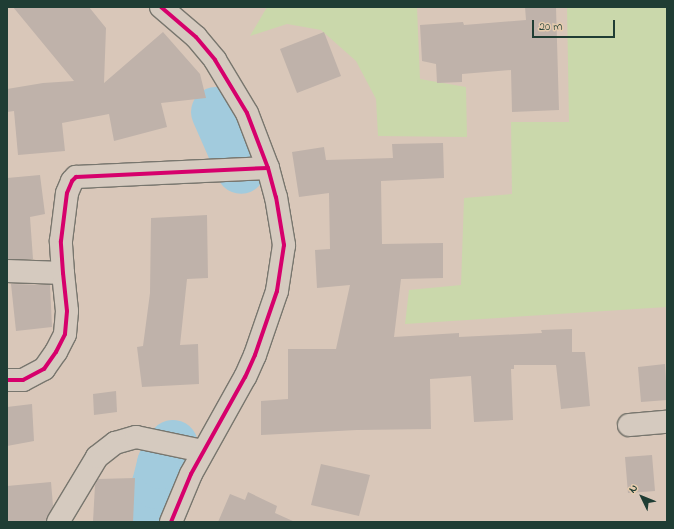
<!DOCTYPE html>
<html>
<head>
<meta charset="utf-8">
<style>
	body { margin:0 }
	#map { position:relative; width:674px; height:529px; overflow:hidden; background:#d9c7b9; font-family:"Indie Flower",sans-serif }
	div>[style] { position:absolute }
	.green>* { inset:0; background:#cad8ab }
	.river>* { height:50px; margin:-25px; padding:0 25px; transform-origin:25px; border-radius:25px; background:#a2cbdd }
	.building>* { inset:0; background:#bfb2aa }
	.roads { filter:drop-shadow(1px 0 #78766e) drop-shadow(-1px 0 #78766e) drop-shadow(0 1px #78766e) drop-shadow(0 -1px #78766e) }
	.minor>* { height:22px; margin:-11px; padding:0 11px; transform-origin:11px; border-radius:11px; background:#d5cabf }
	.tertiary>* { height:22px; margin:-11px; padding:0 11px; transform-origin:11px; border-radius:11px; background:#d5cabf }
	.cycleway>* { height:4px; margin:-2px; padding:0 2px; transform-origin:2px; border-radius:2px; background:#d6006c }
	span { translate:-50% -50%; white-space:nowrap; text-align:center; line-height:1.15; -webkit-text-stroke:4px #e6ccae; paint-order:stroke }
	.frame { position:absolute; inset:0; border:8px solid #1f3d34; pointer-events:none }
	.north { position:absolute; left:622px; top:477px; width:40px; height:40px; -webkit-text-stroke:3px #e6ccae; paint-order:stroke; rotate:313deg; font-size:11px; font-weight:700; line-height:16px; text-align:center; color:#1f3d34 }
	.north::after { content:''; display:block; margin:auto; width:14px; height:18px; background:#1f3d34; clip-path:polygon(50% 0,100% 100%,50% 72%,0 100%) }
	.scale { position:absolute; left:532px; top:20px; width:83px; height:18px; box-sizing:border-box; border:2px solid #1f3d34; border-top:0; padding-left:5px; font-size:12px; line-height:14px; white-space:nowrap; color:#1f3d34; -webkit-text-stroke:3px #e6ccae; paint-order:stroke }
</style>
</head>
<body>
<div id="map">
	<div class="green">
		<i style="clip-path:polygon(267px 7px,417px 7px,420px 79px,466px 87px,467px 137px,378px 136px,376px 99px,356px 61px,321px 30px,287px 24px,250px 36px)"></i>
		<i style="clip-path:polygon(567px 7px,667px 7px,667px 307px,405px 324px,409px 290px,461px 285px,464px 198px,512px 194px,511px 122px,569px 122px)"></i>
	</div>
	<div class="river">
		<i style="left:216px;top:112px;width:62px;rotate:66.3deg"></i>
		<i style="left:136px;top:522px;width:18px;rotate:-56deg"></i>
		<i style="left:146px;top:507px;width:25px;rotate:-64deg"></i>
		<i style="left:157px;top:484px;width:21px;rotate:-76deg"></i>
		<i style="left:162px;top:464px;width:22px;rotate:-60deg"></i>
	</div>
	<div class="building">
		<i style="clip-path:polygon(13px 7px,89px 7px,106px 28px,104px 83px,163px 32px,200px 74px,206px 98px,161px 103px,167px 127px,114px 141px,109px 114px,62px 123px,65px 151px,18px 155px,14px 111px,7px 112px,7px 89px,43px 83px,74px 81px)"></i>
		<i style="clip-path:polygon(525px 7px,556px 7px,559px 110px,512px 112px,511px 70px,462px 74px,462px 82px,437px 83px,436px 64px,422px 61px,420px 25px,463px 22px,464px 25px,526px 20px)"></i>
		<i style="clip-path:polygon(324px 32px,341px 76px,297px 93px,280px 49px)"></i>
		<i style="clip-path:polygon(443px 143px,444px 178px,381px 181px,382px 244px,443px 243px,443px 278px,401px 279px,394px 337px,459px 333px,459px 337px,542px 333px,541px 330px,572px 329px,572px 352px,585px 352px,590px 406px,561px 409px,556px 365px,514px 365px,514px 369px,511px 369px,513px 420px,474px 422px,471px 376px,430px 379px,431px 429px,357px 430px,261px 435px,261px 401px,288px 399px,288px 349px,336px 349px,350px 285px,317px 288px,315px 250px,330px 249px,329px 193px,299px 197px,292px 152px,324px 147px,326px 160px,393px 158px,392px 144px)"></i>
		<i style="clip-path:polygon(40px 175px,45px 214px,30px 217px,33px 259px,7px 259px,7px 178px)"></i>
		<i style="clip-path:polygon(207px 215px,208px 278px,187px 279px,180px 345px,198px 344px,199px 384px,142px 387px,137px 347px,143px 346px,150px 293px,151px 218px)"></i>
		<i style="clip-path:polygon(11px 284px,50px 285px,52px 327px,16px 331px)"></i>
		<i style="clip-path:polygon(665px 364px,667px 400px,641px 402px,638px 367px)"></i>
		<i style="clip-path:polygon(116px 391px,117px 412px,94px 415px,93px 394px)"></i>
		<i style="clip-path:polygon(32px 404px,34px 441px,7px 446px,7px 407px)"></i>
		<i style="clip-path:polygon(652px 455px,655px 491px,628px 493px,625px 457px)"></i>
		<i style="clip-path:polygon(321px 464px,370px 475px,359px 516px,311px 505px)"></i>
		<i style="clip-path:polygon(135px 478px,133px 522px,93px 522px,95px 485px,98px 479px)"></i>
		<i style="clip-path:polygon(51px 482px,53px 506px,46px 522px,7px 522px,7px 486px)"></i>
		<i style="clip-path:polygon(248px 492px,277px 506px,275px 513px,295px 522px,218px 522px,230px 494px,245px 500px)"></i>
	</div>
	<div class="roads">
		<div class="minor">
			<i style="left:7px;top:271px;width:56px;rotate:2deg"></i>
			<i style="left:7px;top:380px;width:16px"></i>
			<i style="left:23px;top:380px;width:24px;rotate:-28deg"></i>
			<i style="left:44px;top:369px;width:21px;rotate:-55deg"></i>
			<i style="left:56px;top:352px;width:20px;rotate:-63deg"></i>
			<i style="left:65px;top:334px;width:23px;rotate:-85deg"></i>
			<i style="left:67px;top:311px;width:38px;rotate:-96deg"></i>
			<i style="left:63px;top:273px;width:32px;rotate:-94deg"></i>
			<i style="left:61px;top:241px;width:48px;rotate:-82.9deg"></i>
			<i style="left:67px;top:193px;width:13px;rotate:-67deg"></i>
			<i style="left:72px;top:181px;width:6px;rotate:-45deg"></i>
			<i style="left:76px;top:177px;width:192px;rotate:-2.7deg"></i>
			<i style="left:629px;top:425px;width:38px;rotate:-5deg"></i>
			<i style="left:58px;top:522px;width:76px;rotate:-59deg"></i>
			<i style="left:97px;top:457px;width:23px;rotate:-38deg"></i>
			<i style="left:115px;top:443px;width:22px;rotate:-16deg"></i>
			<i style="left:136px;top:437px;width:68px;rotate:11.8deg"></i>
		</div>
		<div class="tertiary">
			<i style="left:161px;top:7px;width:46px;rotate:40.6deg"></i>
			<i style="left:196px;top:37px;width:30px;rotate:50deg"></i>
			<i style="left:215px;top:60px;width:62px;rotate:58.9deg"></i>
			<i style="left:247px;top:113px;width:59px;rotate:69.1deg"></i>
			<i style="left:268px;top:168px;width:30px;rotate:75deg"></i>
			<i style="left:276px;top:197px;width:49px;rotate:80.5deg"></i>
			<i style="left:284px;top:245px;width:47px;rotate:98.7deg"></i>
			<i style="left:277px;top:291px;width:68px;rotate:109deg"></i>
			<i style="left:255px;top:355px;width:24px;rotate:114deg"></i>
			<i style="left:245px;top:377px;width:111px;rotate:119.1deg"></i>
			<i style="left:191px;top:474px;width:52px;rotate:112.6deg"></i>
		</div>
	</div>
	<div class="cycleway">
		<i style="left:161px;top:7px;width:46px;rotate:40.6deg"></i>
		<i style="left:196px;top:37px;width:30px;rotate:50deg"></i>
		<i style="left:215px;top:60px;width:62px;rotate:58.9deg"></i>
		<i style="left:247px;top:113px;width:59px;rotate:69.1deg"></i>
		<i style="left:268px;top:168px;width:30px;rotate:75deg"></i>
		<i style="left:276px;top:197px;width:49px;rotate:80.5deg"></i>
		<i style="left:284px;top:245px;width:47px;rotate:98.7deg"></i>
		<i style="left:277px;top:291px;width:68px;rotate:109deg"></i>
		<i style="left:255px;top:355px;width:24px;rotate:114deg"></i>
		<i style="left:245px;top:377px;width:111px;rotate:119.1deg"></i>
		<i style="left:191px;top:474px;width:52px;rotate:112.6deg"></i>
		<i style="left:7px;top:380px;width:16px"></i>
		<i style="left:23px;top:380px;width:24px;rotate:-28deg"></i>
		<i style="left:44px;top:369px;width:21px;rotate:-55deg"></i>
		<i style="left:56px;top:352px;width:20px;rotate:-63deg"></i>
		<i style="left:65px;top:334px;width:23px;rotate:-85deg"></i>
		<i style="left:67px;top:311px;width:38px;rotate:-96deg"></i>
		<i style="left:63px;top:273px;width:32px;rotate:-94deg"></i>
		<i style="left:61px;top:241px;width:48px;rotate:-82.9deg"></i>
		<i style="left:67px;top:193px;width:13px;rotate:-67deg"></i>
		<i style="left:72px;top:181px;width:6px;rotate:-45deg"></i>
		<i style="left:76px;top:177px;width:192px;rotate:-2.7deg"></i>
	</div>
	<div class="frame"></div>
	<div class="north">N</div>
	<div class="scale">20 m</div>
</div>
</body>
</html>
